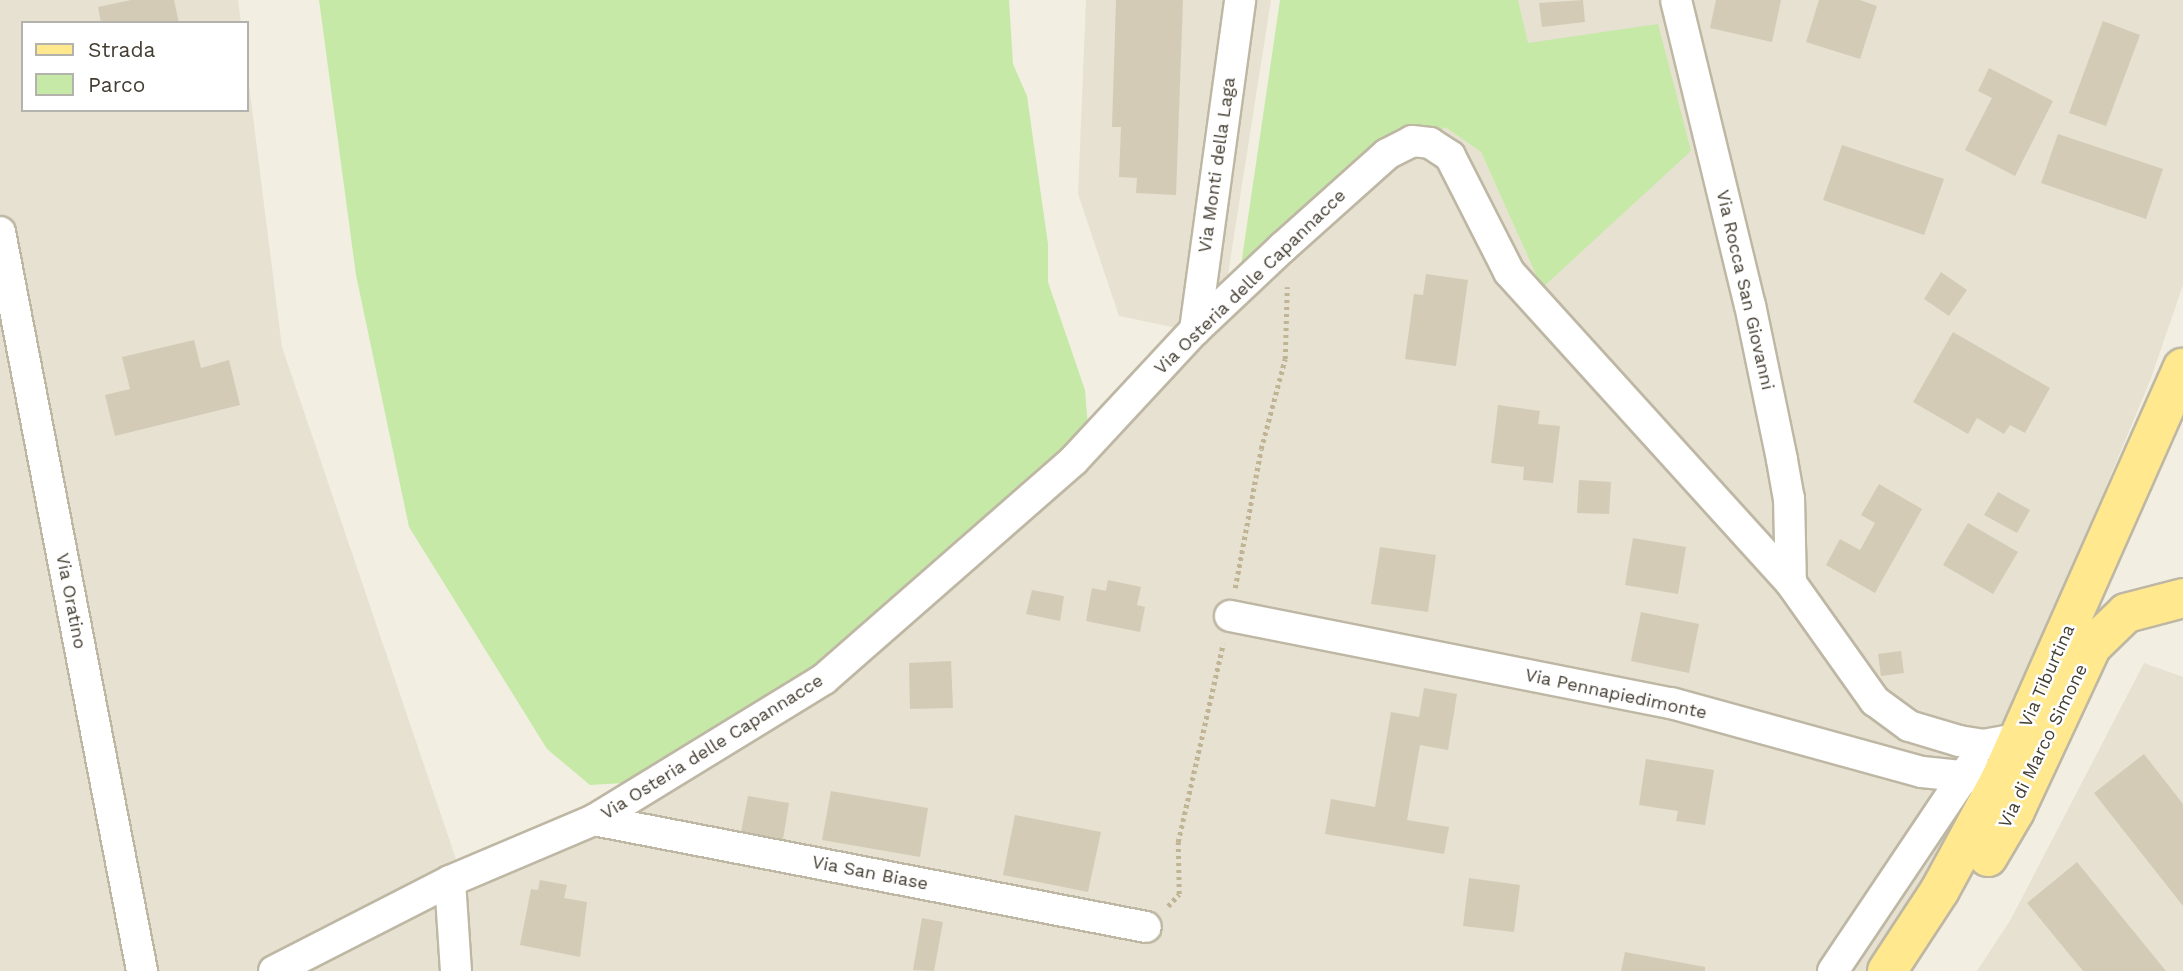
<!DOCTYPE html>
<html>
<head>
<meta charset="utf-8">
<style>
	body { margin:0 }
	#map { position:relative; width:2183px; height:971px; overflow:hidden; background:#f2efe2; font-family:"Work Sans",sans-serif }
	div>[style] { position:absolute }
	.residential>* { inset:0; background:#e6e1d0 }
	.green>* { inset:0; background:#c6e9a8 }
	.building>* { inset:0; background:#d4cbb7 }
	.path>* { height:4.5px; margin-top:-2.25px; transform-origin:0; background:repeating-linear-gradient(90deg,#c0b495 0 3.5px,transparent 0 7px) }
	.roads { filter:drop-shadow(2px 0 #beb7a4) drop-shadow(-2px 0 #beb7a4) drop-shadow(0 2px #beb7a4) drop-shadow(0 -2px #beb7a4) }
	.minor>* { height:30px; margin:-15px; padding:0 15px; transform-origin:15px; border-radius:15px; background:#fff }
	.primary>* { height:38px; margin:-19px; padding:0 19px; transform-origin:19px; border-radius:19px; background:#ffe88e }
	span { translate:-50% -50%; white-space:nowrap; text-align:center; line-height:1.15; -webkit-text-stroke:5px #fff; paint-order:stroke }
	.street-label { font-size:18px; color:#443e32 }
	.legend { position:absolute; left:21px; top:21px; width:228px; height:91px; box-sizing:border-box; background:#fff; border:2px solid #b4b2ad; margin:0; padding:9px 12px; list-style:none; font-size:21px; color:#443e32 }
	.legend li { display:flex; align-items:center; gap:14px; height:35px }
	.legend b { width:35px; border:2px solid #b4b2ad }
</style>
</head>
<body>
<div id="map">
	<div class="residential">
		<i style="clip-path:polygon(0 0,238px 0,241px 23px,23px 23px,23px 110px,247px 110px,247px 69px,282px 347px,457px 862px,591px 810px,1088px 427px,1177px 328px,1119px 316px,1078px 194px,1086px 0,1271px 0,1228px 274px,1232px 280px,1405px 124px,1445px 127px,1481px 152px,1542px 288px,1527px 43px,1518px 0,2183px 0,2183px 285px,2150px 381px,1962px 831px,1869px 971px,0 971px)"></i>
		<i style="clip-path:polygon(2144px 663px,2183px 677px,2183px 971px,1977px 971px,2011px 919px)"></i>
	</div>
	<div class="green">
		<i style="clip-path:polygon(319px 0,1009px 0,1013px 64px,1027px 96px,1048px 244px,1048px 282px,1085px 390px,1088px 427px,813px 678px,641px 782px,590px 785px,547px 749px,409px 527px,356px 275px)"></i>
		<i style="clip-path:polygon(1280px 0,1518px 0,1528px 43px,1658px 24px,1691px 151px,1542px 288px,1481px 152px,1445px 127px,1239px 279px)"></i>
	</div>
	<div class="building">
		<i style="clip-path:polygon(131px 0,174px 0,179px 23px,101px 23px,98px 7px)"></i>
		<i style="clip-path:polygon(1116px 0,1183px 0,1176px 195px,1136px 193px,1137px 178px,1119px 177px,1121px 127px,1112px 127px)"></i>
		<i style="clip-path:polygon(1583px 0,1585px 22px,1542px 27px,1539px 3px)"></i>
		<i style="clip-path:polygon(1716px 0,1781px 0,1772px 42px,1710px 28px)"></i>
		<i style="clip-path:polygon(1819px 0,1860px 0,1877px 6px,1860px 59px,1806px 42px)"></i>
		<i style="clip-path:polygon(2103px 21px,2140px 35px,2106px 126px,2069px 113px)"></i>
		<i style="clip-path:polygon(1989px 68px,2053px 101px,2015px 176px,1965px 150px,1992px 98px,1978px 91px)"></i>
		<i style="clip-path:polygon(2058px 134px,2163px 169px,2146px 219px,2041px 183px)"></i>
		<i style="clip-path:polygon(1842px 145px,1944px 179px,1924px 235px,1823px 200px)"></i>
		<i style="clip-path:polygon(1941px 272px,1967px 290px,1949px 316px,1924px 299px)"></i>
		<i style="clip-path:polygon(1426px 274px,1468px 280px,1456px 366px,1405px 359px,1414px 294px,1423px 295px)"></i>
		<i style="clip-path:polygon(1953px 332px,2050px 388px,2025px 433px,2010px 425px,2004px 434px,1977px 418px,1968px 434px,1913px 402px)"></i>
		<i style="clip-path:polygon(194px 340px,201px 368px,229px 360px,240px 405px,115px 436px,105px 395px,130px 389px,122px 357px)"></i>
		<i style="clip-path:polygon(1498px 405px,1540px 411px,1538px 424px,1560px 426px,1553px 483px,1523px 480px,1524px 467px,1491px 463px)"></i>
		<i style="clip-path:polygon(1579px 480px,1611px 482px,1609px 514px,1577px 513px)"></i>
		<i style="clip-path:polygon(1879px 484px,1922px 509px,1875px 593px,1826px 565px,1840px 539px,1860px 550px,1875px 523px,1861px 515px)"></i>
		<i style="clip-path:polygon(1998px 492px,2030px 510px,2017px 533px,1984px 515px)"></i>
		<i style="clip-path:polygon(1968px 523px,2018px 552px,1993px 594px,1943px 565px)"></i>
		<i style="clip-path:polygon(1633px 538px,1686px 547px,1678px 594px,1625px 585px)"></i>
		<i style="clip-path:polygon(1380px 547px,1436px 555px,1428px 612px,1371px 604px)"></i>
		<i style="clip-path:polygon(1108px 580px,1141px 587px,1137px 605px,1145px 607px,1140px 632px,1086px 621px,1092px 588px,1106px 591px)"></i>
		<i style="clip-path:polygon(1032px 590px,1064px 596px,1060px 621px,1026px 614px)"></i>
		<i style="clip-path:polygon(1641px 612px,1699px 624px,1689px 673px,1631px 661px)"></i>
		<i style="clip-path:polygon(1901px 651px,1904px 673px,1881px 676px,1878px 654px)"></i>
		<i style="clip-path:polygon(951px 661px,953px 708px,910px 709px,909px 663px)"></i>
		<i style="clip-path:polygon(1424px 688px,1457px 694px,1448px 750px,1420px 745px,1407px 820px,1449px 827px,1444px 854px,1325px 834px,1331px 799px,1375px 807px,1391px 712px,1419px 717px)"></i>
		<i style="clip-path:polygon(2144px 754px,2183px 804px,2183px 906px,2094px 793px)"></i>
		<i style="clip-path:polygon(1646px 759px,1714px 770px,1705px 825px,1676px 821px,1678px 811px,1639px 805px)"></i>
		<i style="clip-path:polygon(831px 791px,928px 808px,920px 857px,822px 840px)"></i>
		<i style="clip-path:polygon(748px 796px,789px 803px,783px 839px,741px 832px)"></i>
		<i style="clip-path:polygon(1015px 815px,1101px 832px,1088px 892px,1003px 875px)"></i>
		<i style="clip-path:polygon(2077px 862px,2166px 971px,2083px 971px,2027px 903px)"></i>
		<i style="clip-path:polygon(1469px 878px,1520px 885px,1514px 932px,1463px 926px)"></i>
		<i style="clip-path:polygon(540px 880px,567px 885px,564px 898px,587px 902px,580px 957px,520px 945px,531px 889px,538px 890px)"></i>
		<i style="clip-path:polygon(922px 918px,943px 922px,934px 971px,913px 970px)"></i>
		<i style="clip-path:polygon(1625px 952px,1705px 967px,1705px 971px,1621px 971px)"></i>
	</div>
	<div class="path">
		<i style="left:1235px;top:588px;width:141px;rotate:-79.4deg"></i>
		<i style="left:1261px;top:449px;width:93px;rotate:-75.1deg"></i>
		<i style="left:1285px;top:359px;width:72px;rotate:-88.4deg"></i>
		<i style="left:1168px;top:906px;width:16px;rotate:-47deg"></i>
		<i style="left:1179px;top:894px;width:52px;rotate:-91.1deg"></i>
		<i style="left:1178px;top:842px;width:203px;rotate:-77.2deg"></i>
	</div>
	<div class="roads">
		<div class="minor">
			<i style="left:1676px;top:0;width:314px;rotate:76.4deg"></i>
			<i style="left:1750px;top:305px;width:158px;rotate:78.3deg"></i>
			<i style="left:1782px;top:460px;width:39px;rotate:80deg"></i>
			<i style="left:1789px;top:498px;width:85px;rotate:88.7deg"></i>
			<i style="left:0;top:232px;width:753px;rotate:79.12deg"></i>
			<i style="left:1195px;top:330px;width:333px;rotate:-82.2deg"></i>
			<i style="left:1230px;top:616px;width:449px;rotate:11.2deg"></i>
			<i style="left:1671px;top:703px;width:260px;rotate:15.4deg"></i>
			<i style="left:1922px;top:772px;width:78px;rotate:5.9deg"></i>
			<i style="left:594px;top:820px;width:562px;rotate:10.97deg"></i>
			<i style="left:450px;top:881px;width:90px;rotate:86.2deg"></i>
			<i style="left:274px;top:971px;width:198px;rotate:-27.1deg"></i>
			<i style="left:450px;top:881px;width:156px;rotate:-23deg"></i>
			<i style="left:594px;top:820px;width:270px;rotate:-31.5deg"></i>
			<i style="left:824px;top:679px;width:332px;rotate:-41.2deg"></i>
			<i style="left:1074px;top:460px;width:178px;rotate:-47.1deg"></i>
			<i style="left:1195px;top:330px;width:120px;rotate:-43.3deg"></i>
			<i style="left:1282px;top:248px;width:141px;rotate:-41.8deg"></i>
			<i style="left:1387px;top:154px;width:28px;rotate:-27deg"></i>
			<i style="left:1412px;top:141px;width:18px;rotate:6deg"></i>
			<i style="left:1430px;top:143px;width:24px;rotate:33deg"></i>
			<i style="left:1450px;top:156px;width:130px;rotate:63deg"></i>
			<i style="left:1509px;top:272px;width:420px;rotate:47.8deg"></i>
			<i style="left:1791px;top:583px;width:145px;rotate:54.6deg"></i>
			<i style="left:1875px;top:701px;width:42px;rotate:36.3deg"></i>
			<i style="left:1909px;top:726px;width:52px;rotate:16.7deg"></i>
			<i style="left:1959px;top:741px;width:24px;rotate:9deg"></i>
			<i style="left:1983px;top:745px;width:51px;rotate:-10.2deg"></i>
			<i style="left:1833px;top:971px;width:251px;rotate:-56.1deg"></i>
		</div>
		<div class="primary">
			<i style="left:1988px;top:857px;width:53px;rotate:-59.6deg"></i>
			<i style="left:2015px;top:811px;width:182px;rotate:-65deg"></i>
			<i style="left:2092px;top:646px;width:47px;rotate:-44.1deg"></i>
			<i style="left:2126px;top:613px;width:59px;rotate:-14.7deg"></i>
			<i style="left:1887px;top:971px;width:97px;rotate:-56.8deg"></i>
			<i style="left:1940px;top:890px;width:125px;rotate:-61.4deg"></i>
			<i style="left:2000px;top:780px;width:451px;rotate:-66.1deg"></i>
		</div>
	</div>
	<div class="street-label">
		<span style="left:1217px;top:165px;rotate:-82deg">Via Monti della Laga</span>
		<span style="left:1250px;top:282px;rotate:-44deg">Via Osteria delle Capannacce</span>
		<span style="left:1745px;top:290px;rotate:77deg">Via Rocca San Giovanni</span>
		<span style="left:71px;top:601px;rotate:79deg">Via Oratino</span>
		<span style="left:2047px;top:676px;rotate:-66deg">Via Tiburtina</span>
		<span style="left:1616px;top:694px;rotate:12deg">Via Pennapiedimonte</span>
		<span style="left:2043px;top:746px;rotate:-64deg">Via di Marco Simone</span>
		<span style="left:712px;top:747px;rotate:-32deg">Via Osteria delle Capannacce</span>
		<span style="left:870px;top:873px;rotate:11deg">Via San Biase</span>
	</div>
	<ul class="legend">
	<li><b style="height:9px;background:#ffe88e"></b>Strada</li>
	<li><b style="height:19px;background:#c6e9a8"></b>Parco</li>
	</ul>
</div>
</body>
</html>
